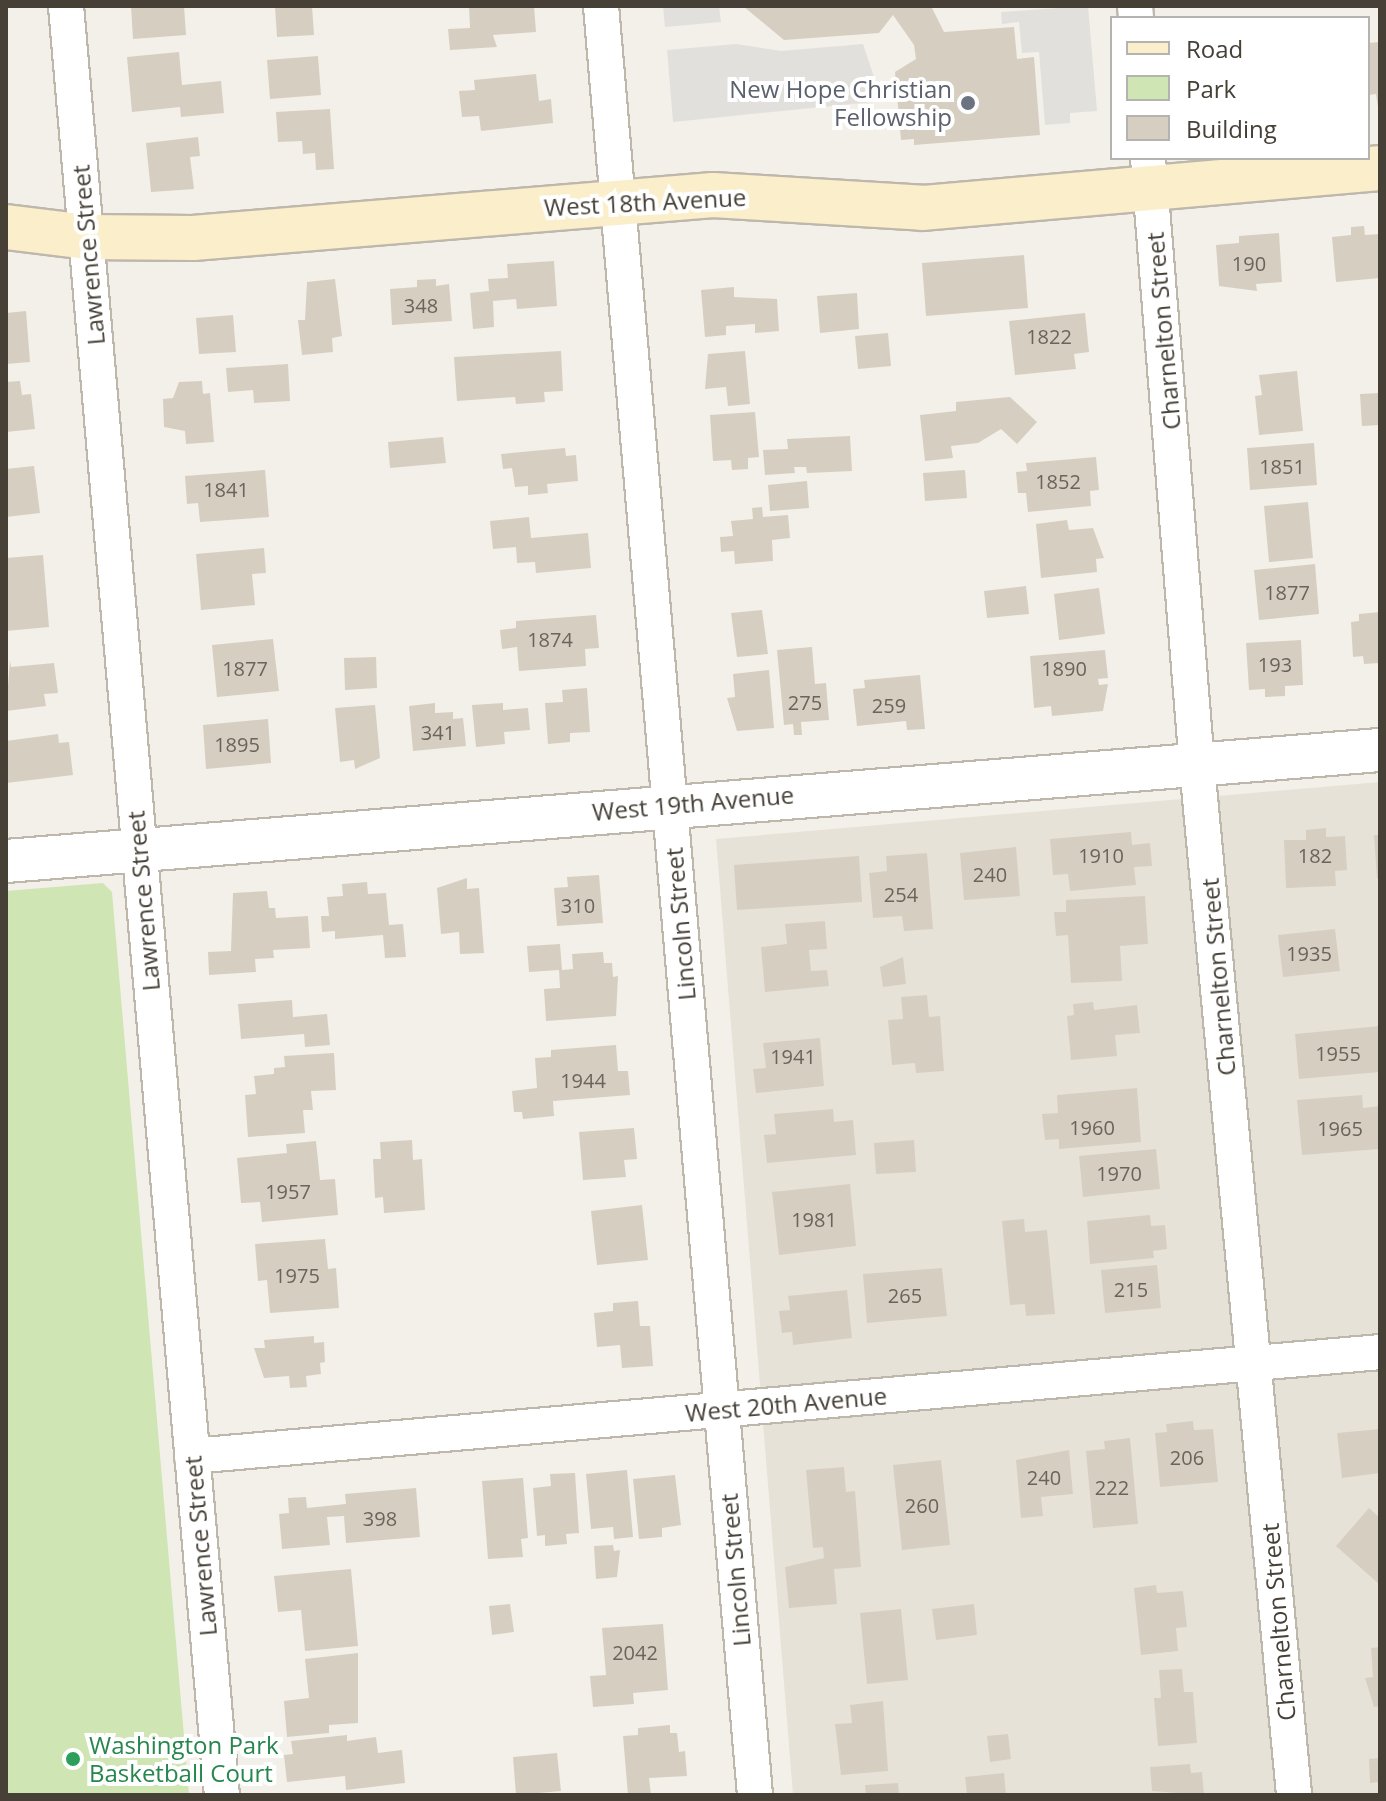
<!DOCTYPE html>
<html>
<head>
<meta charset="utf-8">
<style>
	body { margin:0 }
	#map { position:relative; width:1386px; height:1801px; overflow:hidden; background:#f3f0e9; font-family:"Open Sans",sans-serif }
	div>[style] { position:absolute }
	.residential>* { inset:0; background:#e7e2d7 }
	.green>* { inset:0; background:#d0e5b4 }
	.parking>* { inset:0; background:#e2e0dd }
	.building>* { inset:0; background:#d7cec2 }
	.roads { filter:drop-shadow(2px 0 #beb7ac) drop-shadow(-2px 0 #beb7ac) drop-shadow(0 2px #beb7ac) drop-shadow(0 -2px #beb7ac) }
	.minor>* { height:34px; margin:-17px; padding:0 17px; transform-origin:17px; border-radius:17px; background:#fff }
	.tertiary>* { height:42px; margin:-21px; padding:0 21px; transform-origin:21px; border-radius:21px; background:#fff }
	.secondary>* { height:44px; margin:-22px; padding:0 22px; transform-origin:22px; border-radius:22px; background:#fbeeca }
	.dots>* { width:22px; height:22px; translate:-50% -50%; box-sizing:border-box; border:4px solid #fff; border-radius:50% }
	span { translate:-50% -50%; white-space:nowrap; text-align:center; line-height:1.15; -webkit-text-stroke:8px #fff; paint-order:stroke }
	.number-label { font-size:20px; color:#6a645a }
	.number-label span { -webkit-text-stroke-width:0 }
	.worship-label { font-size:24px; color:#5b616d }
	.right { translate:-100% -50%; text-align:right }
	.street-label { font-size:24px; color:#464037 }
	.leisure-label { font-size:24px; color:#27864d }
	.left { translate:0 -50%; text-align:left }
	.frame { position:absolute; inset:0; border:8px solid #464037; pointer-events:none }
	.legend { position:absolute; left:1110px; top:16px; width:260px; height:144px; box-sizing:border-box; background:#fff; border:2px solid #b5b3af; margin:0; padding:10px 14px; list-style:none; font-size:24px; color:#464037 }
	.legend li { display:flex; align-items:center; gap:16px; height:40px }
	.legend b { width:40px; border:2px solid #b5b3af }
</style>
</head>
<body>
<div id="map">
	<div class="residential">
		<i style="clip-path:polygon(1380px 782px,1380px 1795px,793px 1795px,716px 839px)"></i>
	</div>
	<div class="green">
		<i style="clip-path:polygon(103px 883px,112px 892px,189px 1795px,6px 1795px,6px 891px)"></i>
	</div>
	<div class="parking">
		<i style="clip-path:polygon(663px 6px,719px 6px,721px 22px,665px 27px)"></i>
		<i style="clip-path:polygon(1088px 6px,1097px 111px,1070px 113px,1070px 123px,1045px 125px,1039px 52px,1022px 53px,1019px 22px,1002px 24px,1001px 12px)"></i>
		<i style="clip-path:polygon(736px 44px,781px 51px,863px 44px,882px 101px,673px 122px,667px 50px)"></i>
	</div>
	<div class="building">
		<i style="clip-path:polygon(131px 6px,184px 6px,186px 35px,133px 39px)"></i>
		<i style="clip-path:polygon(275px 6px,312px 6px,314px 35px,277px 37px)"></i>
		<i style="clip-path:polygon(469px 6px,534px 6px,536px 32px,493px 35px,497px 47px,450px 50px,448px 29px,470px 28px)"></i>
		<i style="clip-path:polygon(743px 6px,931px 6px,944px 32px,1014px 27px,1017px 59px,1034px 57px,1040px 135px,914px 145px,914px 139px,901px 140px,895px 72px,916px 59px,914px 45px,893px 15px,879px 33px,784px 40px)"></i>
		<i style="clip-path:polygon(1380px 42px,1380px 107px,1378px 107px,1376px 94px,1368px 95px,1368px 43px)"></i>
		<i style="clip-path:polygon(179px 52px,182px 85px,221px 81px,224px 113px,181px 117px,180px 107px,132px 112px,127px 57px)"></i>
		<i style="clip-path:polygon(318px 56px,321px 95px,270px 99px,267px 60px)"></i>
		<i style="clip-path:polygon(536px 74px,539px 101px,551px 99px,553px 123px,481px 131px,479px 116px,462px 117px,459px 91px,475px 90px,474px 80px)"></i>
		<i style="clip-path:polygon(330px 109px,334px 169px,316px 170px,315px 153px,303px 154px,302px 141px,278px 142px,276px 112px)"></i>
		<i style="clip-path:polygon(198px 137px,200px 156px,190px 157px,194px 189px,151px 192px,146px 143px)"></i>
		<i style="clip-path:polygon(1364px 226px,1365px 235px,1380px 234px,1380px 278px,1336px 282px,1332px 237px,1351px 235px,1351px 227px)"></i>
		<i style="clip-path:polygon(1279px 233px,1282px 282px,1256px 284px,1257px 291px,1219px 286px,1216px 245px,1239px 243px,1239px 236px)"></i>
		<i style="clip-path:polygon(1024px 255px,1028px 308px,926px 316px,922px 263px)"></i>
		<i style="clip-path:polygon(554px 261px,557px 306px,517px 309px,516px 299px,493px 301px,494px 327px,473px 329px,470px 293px,489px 291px,488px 279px,508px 278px,507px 264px)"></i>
		<i style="clip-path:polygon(335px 279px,342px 336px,332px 338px,333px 352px,302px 355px,298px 320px,305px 320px,307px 282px)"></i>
		<i style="clip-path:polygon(436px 279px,436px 286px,449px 284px,452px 321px,392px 325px,390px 289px,417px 287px,417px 280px)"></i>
		<i style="clip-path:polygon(734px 287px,734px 297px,777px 299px,779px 331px,755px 333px,755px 324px,726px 326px,726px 335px,705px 337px,701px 290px)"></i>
		<i style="clip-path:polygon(857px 293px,859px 329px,820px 333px,817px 296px)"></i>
		<i style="clip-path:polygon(26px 311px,30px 362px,6px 364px,6px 313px)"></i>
		<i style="clip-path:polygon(1085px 313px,1089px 352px,1074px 354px,1076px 369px,1015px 375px,1009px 321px)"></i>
		<i style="clip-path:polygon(233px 315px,236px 352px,199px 354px,196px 318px)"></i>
		<i style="clip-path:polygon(888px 333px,891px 366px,858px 369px,855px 336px)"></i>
		<i style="clip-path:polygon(561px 351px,563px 391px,544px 392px,545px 402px,516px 404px,515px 397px,457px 401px,454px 357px)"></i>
		<i style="clip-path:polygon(745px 351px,750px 404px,728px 406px,726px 387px,705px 389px,708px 354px)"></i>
		<i style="clip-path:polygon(288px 364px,290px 401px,254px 403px,253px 390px,228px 392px,226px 368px)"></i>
		<i style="clip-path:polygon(1297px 371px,1303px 431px,1259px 435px,1255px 396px,1262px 395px,1259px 375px)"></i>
		<i style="clip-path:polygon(20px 381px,22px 395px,31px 394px,35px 429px,6px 432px,6px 382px)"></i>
		<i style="clip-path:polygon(202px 381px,203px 394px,210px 393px,214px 442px,186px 444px,185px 431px,164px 427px,163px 399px,173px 398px,179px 382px)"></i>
		<i style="clip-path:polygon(1380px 393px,1380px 425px,1362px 426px,1360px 394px)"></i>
		<i style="clip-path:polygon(1010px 397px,1037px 422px,1017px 444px,1001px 429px,978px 443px,951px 446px,953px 458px,925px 461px,920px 415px,956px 411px,956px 402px)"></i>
		<i style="clip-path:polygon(755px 412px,759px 457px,748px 458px,748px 469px,732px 470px,731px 460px,713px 461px,710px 415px)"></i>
		<i style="clip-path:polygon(850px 436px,852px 471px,807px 473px,806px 467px,794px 467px,795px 473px,765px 475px,763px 450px,788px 449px,787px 439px)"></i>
		<i style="clip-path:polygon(443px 437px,446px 463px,390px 468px,388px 442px)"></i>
		<i style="clip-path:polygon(1314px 443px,1317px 485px,1250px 490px,1247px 448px)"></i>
		<i style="clip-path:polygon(565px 448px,566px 456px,576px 455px,578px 481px,547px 484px,548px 493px,528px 495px,528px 486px,515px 487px,512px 468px,503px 469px,501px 454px)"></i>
		<i style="clip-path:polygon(1096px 457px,1099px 490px,1090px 491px,1091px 506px,1028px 512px,1026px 493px,1018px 493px,1016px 472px,1027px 471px,1026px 463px)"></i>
		<i style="clip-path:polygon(34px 466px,40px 513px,6px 517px,6px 469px)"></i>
		<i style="clip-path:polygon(265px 470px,269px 517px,200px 522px,198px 503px,187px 504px,185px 476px)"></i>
		<i style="clip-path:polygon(965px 470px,967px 498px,925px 501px,923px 473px)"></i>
		<i style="clip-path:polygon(807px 481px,809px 508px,770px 511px,768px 485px)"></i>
		<i style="clip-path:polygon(1308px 502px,1313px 558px,1269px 562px,1264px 506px)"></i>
		<i style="clip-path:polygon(762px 507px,763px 517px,788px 515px,790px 538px,772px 540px,773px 561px,735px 564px,734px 551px,721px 552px,720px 537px,733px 536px,731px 521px,753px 519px,752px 508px)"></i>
		<i style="clip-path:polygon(529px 517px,531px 538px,588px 533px,591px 568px,536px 573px,535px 562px,517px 563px,516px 547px,493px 549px,490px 521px)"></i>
		<i style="clip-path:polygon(1067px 520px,1069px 530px,1093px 528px,1104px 558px,1096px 559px,1097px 572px,1041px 578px,1036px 524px)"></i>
		<i style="clip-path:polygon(264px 548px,266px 573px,252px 574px,255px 605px,201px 610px,196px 554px)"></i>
		<i style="clip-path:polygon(43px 555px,49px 627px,6px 631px,6px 558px)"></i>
		<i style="clip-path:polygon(1315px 564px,1319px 614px,1259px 620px,1254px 570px)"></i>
		<i style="clip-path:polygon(1026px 586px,1029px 614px,987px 618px,984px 591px)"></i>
		<i style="clip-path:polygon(1099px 588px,1105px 634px,1059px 640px,1054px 594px)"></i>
		<i style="clip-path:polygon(762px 610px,768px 654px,737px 657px,731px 613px)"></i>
		<i style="clip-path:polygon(1380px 612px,1380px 663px,1364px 664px,1363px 656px,1353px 657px,1351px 622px,1359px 621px,1359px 614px)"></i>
		<i style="clip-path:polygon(596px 615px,599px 648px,585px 649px,586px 666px,519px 671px,517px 647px,502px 649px,500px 630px,516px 628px,516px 621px)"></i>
		<i style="clip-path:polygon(273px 639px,279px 691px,217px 697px,212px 645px)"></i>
		<i style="clip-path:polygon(1301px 640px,1303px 685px,1285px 686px,1285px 696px,1265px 697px,1265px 689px,1249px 690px,1246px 643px)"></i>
		<i style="clip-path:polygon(812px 647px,815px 684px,826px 683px,829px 720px,801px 722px,802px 735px,794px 735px,793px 724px,784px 725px,777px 650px)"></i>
		<i style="clip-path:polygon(1105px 650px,1108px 678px,1098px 679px,1099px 685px,1108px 684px,1103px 711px,1052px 716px,1051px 706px,1034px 708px,1030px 656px)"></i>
		<i style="clip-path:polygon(376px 657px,377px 688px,345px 690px,344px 658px)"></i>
		<i style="clip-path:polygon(10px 660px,11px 667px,54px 663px,58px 693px,44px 694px,46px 706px,6px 711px)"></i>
		<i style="clip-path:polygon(769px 670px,774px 728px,737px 731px,727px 698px,735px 697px,733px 674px)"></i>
		<i style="clip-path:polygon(920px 675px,925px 729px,907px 730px,906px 721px,857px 726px,853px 689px,865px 688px,864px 680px)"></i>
		<i style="clip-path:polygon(587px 688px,590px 732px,570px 733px,570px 742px,548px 744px,545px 703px,563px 702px,562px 690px)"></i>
		<i style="clip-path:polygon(435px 703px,435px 713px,453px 712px,453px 719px,463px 718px,466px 746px,413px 751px,409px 706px)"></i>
		<i style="clip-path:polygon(503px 703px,503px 710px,528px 708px,530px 730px,504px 732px,505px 744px,476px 747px,472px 705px)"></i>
		<i style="clip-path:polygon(375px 705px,380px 758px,355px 769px,354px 760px,340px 762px,335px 708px)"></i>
		<i style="clip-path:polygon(268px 719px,271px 763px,206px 769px,203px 725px)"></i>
		<i style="clip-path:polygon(58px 734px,59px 743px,69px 742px,73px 775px,6px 783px,6px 741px)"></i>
		<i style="clip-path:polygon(1326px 828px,1326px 837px,1345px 836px,1347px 870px,1335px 871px,1336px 886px,1286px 888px,1284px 840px,1306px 840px,1306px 830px)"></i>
		<i style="clip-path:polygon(1131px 832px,1132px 845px,1150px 843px,1152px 866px,1134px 867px,1136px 885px,1070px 891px,1068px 874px,1053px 875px,1050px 839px)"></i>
		<i style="clip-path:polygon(1374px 835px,1380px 835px,1380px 878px,1377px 878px)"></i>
		<i style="clip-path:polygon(1016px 847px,1020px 896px,964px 900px,960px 853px)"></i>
		<i style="clip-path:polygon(927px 853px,933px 929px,904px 931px,902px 916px,873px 918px,869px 873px,887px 871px,886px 856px)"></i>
		<i style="clip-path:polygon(859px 856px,862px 902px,737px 910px,734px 865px)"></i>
		<i style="clip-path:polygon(599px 875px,603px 923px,557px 926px,554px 888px,568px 887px,567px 877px)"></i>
		<i style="clip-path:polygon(467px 878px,467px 889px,479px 888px,484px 953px,460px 954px,459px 932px,441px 934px,437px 888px)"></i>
		<i style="clip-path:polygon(367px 882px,368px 894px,386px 893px,389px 925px,403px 924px,406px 957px,385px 958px,383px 935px,335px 939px,335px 931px,322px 932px,321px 916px,329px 916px,327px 897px,343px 896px,342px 884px)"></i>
		<i style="clip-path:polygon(267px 891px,269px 908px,275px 908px,276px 918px,308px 916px,310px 948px,273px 950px,274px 958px,255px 959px,256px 972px,209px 975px,208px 952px,231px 951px,233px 893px)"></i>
		<i style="clip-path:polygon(1145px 896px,1148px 944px,1120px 946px,1122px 981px,1071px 983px,1068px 935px,1056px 936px,1054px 912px,1066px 912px,1066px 900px)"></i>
		<i style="clip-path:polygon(825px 921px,827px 949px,809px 950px,811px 971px,827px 970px,829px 986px,765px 992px,761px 947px,787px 944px,785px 924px)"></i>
		<i style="clip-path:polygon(1335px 929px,1340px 971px,1283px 977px,1278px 935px)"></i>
		<i style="clip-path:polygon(560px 944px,562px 970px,573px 969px,572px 954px,603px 952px,604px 963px,612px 963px,613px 977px,618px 976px,616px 1016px,546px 1021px,544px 989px,560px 988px,559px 970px,529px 972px,527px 946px)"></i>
		<i style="clip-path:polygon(903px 957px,906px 984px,883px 987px,880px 967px)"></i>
		<i style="clip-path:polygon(927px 995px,929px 1017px,940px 1016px,944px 1071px,916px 1073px,915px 1063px,892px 1065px,888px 1020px,903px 1019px,901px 997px)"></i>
		<i style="clip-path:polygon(292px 1000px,293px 1017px,327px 1014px,330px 1045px,305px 1047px,304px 1034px,241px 1039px,238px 1004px)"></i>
		<i style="clip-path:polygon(1093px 1002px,1094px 1010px,1137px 1005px,1140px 1033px,1115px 1035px,1117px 1056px,1071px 1060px,1067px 1016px,1074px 1015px,1073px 1004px)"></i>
		<i style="clip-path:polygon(1380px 1026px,1380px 1072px,1299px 1079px,1295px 1034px)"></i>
		<i style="clip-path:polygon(820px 1038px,824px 1086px,756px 1093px,753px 1069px,766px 1068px,763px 1043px)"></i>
		<i style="clip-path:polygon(616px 1045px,618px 1071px,628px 1071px,630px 1095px,553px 1101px,554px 1116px,523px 1119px,522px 1112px,514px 1112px,512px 1091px,537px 1088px,535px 1058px,551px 1057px,551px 1050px)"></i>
		<i style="clip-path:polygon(334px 1053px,336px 1090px,311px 1091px,313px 1110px,303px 1110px,305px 1133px,248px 1137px,245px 1095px,256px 1094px,254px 1076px,274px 1074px,274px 1068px,285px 1067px,284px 1056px)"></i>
		<i style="clip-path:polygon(1137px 1088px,1141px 1142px,1059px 1149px,1059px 1139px,1045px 1140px,1042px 1114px,1058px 1113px,1057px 1095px)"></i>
		<i style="clip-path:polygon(1362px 1095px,1363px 1108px,1380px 1106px,1380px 1149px,1302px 1155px,1297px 1100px)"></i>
		<i style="clip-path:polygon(833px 1109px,834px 1122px,853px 1120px,856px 1155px,767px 1163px,764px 1135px,776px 1134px,774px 1114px)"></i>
		<i style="clip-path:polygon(634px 1128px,637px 1159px,624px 1160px,626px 1177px,583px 1180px,579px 1132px)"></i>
		<i style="clip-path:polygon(412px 1140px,413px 1160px,422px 1159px,425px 1210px,384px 1213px,383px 1197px,375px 1198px,373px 1159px,381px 1159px,380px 1142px)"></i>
		<i style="clip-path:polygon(914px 1140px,916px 1172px,876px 1174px,874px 1143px)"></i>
		<i style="clip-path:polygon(316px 1141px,320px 1180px,335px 1179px,338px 1215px,262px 1222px,260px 1202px,241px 1203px,237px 1158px,287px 1153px,286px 1144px)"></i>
		<i style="clip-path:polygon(1156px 1149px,1160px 1189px,1083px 1197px,1079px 1156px)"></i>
		<i style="clip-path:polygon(850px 1184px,856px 1246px,779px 1255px,772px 1192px)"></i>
		<i style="clip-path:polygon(642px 1205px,648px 1260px,597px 1265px,591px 1211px)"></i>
		<i style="clip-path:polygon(1150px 1215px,1151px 1226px,1165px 1225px,1167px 1249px,1153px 1251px,1154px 1258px,1090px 1264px,1087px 1221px)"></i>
		<i style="clip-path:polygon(1024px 1219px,1025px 1232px,1047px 1230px,1055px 1314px,1026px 1316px,1025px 1304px,1010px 1305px,1002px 1221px)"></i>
		<i style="clip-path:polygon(325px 1239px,328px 1269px,336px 1268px,339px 1308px,270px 1313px,267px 1280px,258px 1281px,255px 1244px)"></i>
		<i style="clip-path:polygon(1157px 1265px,1161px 1308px,1105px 1313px,1101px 1270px)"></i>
		<i style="clip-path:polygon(942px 1268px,947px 1316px,867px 1323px,863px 1274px)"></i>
		<i style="clip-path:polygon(847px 1290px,852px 1338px,793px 1345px,792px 1332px,782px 1333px,779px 1311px,790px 1310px,788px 1296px)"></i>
		<i style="clip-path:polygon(638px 1301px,640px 1326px,650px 1326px,653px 1366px,622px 1368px,620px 1345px,597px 1347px,594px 1313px,613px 1311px,613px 1303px)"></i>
		<i style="clip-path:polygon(314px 1336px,314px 1343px,324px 1342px,325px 1362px,320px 1363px,321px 1374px,306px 1376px,307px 1387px,290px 1388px,289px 1376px,264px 1378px,254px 1348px,265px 1348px,264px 1340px)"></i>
		<i style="clip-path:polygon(1193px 1421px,1194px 1430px,1213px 1429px,1218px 1482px,1160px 1487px,1155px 1433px,1167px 1432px,1166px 1424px)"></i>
		<i style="clip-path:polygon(1380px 1429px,1380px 1473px,1342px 1478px,1337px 1433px)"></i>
		<i style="clip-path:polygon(1130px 1438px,1138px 1524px,1093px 1528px,1086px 1451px,1105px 1449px,1104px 1441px)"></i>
		<i style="clip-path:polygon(1069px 1450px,1073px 1494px,1041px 1497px,1043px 1516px,1021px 1518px,1016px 1460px)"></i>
		<i style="clip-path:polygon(941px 1460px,950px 1545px,902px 1550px,893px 1465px)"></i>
		<i style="clip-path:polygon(844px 1467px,846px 1492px,855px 1491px,861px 1567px,834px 1569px,837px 1604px,789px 1608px,785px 1567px,824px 1558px,823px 1547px,813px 1548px,806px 1470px)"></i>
		<i style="clip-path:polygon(627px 1470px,633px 1537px,614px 1539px,613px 1527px,591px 1529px,586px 1474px)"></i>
		<i style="clip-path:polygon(575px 1473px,579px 1533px,566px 1534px,567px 1544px,545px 1546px,545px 1535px,537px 1536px,533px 1488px,551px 1486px,550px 1474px)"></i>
		<i style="clip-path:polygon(675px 1475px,681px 1525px,662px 1528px,662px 1537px,639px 1539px,633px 1479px)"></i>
		<i style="clip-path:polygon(523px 1478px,528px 1538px,521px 1539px,523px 1557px,488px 1559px,482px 1481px)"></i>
		<i style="clip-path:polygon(416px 1488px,420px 1537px,346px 1543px,344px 1516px,327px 1517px,330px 1545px,282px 1549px,279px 1514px,289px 1513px,288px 1498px,306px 1497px,307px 1508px,346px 1504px,345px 1494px)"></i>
		<i style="clip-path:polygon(1369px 1508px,1380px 1518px,1380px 1585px,1336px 1546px)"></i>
		<i style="clip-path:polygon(613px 1545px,614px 1551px,620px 1550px,617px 1577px,596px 1579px,594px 1546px)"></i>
		<i style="clip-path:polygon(351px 1569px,358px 1646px,305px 1651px,301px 1610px,278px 1612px,274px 1576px)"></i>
		<i style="clip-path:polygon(1156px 1585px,1157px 1593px,1183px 1591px,1187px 1627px,1176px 1628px,1178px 1651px,1141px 1655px,1134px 1588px)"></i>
		<i style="clip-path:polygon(510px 1604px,514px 1632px,492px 1635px,489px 1606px)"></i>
		<i style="clip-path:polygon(974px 1604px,977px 1635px,936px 1640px,932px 1609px)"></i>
		<i style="clip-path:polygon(901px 1609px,908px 1680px,867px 1684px,860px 1613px)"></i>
		<i style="clip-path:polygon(663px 1624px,668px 1690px,633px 1693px,634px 1704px,593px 1707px,590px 1676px,606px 1675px,602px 1628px)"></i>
		<i style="clip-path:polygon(1380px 1647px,1380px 1706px,1374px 1707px,1365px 1678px,1373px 1677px,1371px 1648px)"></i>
		<i style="clip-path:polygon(358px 1653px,358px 1723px,329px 1725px,329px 1733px,287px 1737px,284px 1701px,309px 1698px,305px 1659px)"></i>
		<i style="clip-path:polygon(1182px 1669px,1184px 1692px,1193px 1692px,1197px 1743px,1158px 1746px,1154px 1698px,1161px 1698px,1159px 1670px)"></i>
		<i style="clip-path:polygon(883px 1701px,888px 1771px,841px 1775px,835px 1724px,852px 1723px,850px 1705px)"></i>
		<i style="clip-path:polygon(670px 1725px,670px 1733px,677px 1733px,679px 1752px,685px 1751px,687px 1776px,649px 1778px,651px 1795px,628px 1795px,623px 1736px,638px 1735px,638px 1728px)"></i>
		<i style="clip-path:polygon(1008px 1734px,1011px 1759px,990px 1762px,987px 1736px)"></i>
		<i style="clip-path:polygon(347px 1735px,347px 1741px,376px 1737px,378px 1753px,402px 1750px,405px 1783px,346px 1790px,345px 1776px,287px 1782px,284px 1755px,293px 1754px,291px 1741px)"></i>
		<i style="clip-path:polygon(557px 1753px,561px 1791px,516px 1795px,513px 1757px)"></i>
		<i style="clip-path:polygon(1380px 1758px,1380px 1782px,1370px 1783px,1369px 1759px)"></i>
		<i style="clip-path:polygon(1190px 1764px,1191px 1773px,1202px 1772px,1204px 1795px,1152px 1791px,1150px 1767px)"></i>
		<i style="clip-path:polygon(1004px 1773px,1006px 1795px,967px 1795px,965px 1777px)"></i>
		<i style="clip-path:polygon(898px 1783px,899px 1795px,866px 1795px,865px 1785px)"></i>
	</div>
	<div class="roads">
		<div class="minor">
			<i style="left:66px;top:6px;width:1796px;rotate:85.02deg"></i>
			<i style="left:601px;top:6px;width:1796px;rotate:85.08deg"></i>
			<i style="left:1135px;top:6px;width:12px;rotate:85deg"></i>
			<i style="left:1148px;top:158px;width:610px;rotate:85.39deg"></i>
			<i style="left:1197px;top:766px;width:1034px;rotate:84.61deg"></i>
			<i style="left:192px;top:1456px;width:1193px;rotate:-5deg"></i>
		</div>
		<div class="tertiary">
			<i style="left:6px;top:861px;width:1378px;rotate:-4.62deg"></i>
		</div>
		<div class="secondary">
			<i style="left:6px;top:227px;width:82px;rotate:7deg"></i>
			<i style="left:87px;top:237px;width:106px;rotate:0.5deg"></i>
			<i style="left:193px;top:238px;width:522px;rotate:-4.73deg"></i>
			<i style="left:713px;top:195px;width:210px;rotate:3.5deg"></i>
			<i style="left:923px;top:208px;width:459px;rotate:-5deg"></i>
		</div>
	</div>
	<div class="dots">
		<i style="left:968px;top:103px;background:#6b7280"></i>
		<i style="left:73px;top:1759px;background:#2e9e5b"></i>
	</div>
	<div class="number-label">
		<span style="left:1249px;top:263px">190</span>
		<span style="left:421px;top:305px">348</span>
		<span style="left:1049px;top:336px">1822</span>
		<span style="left:1282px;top:466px">1851</span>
		<span style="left:1058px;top:481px">1852</span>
		<span style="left:226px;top:489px">1841</span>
		<span style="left:1287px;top:592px">1877</span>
		<span style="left:550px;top:639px">1874</span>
		<span style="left:1275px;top:664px">193</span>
		<span style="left:245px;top:668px">1877</span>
		<span style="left:1064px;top:668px">1890</span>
		<span style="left:805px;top:702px">275</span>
		<span style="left:889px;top:705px">259</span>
		<span style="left:438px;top:732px">341</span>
		<span style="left:237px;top:744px">1895</span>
		<span style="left:1101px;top:855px">1910</span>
		<span style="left:1315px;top:855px">182</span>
		<span style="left:990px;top:874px">240</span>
		<span style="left:901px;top:894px">254</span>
		<span style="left:578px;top:905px">310</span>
		<span style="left:1309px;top:953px">1935</span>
		<span style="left:1338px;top:1053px">1955</span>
		<span style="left:793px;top:1056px">1941</span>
		<span style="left:583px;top:1080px">1944</span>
		<span style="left:1092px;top:1127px">1960</span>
		<span style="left:1340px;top:1128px">1965</span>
		<span style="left:1119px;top:1173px">1970</span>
		<span style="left:288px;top:1191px">1957</span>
		<span style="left:814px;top:1219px">1981</span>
		<span style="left:297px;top:1275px">1975</span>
		<span style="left:1131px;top:1289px">215</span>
		<span style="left:905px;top:1295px">265</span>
		<span style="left:1187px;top:1457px">206</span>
		<span style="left:1044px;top:1477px">240</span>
		<span style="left:1112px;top:1487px">222</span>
		<span style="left:922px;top:1505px">260</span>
		<span style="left:380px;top:1518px">398</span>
		<span style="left:635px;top:1652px">2042</span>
	</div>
	<div class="worship-label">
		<span class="right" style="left:952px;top:103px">New Hope Christian<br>Fellowship</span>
	</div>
	<div class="street-label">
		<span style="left:645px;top:202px;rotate:-3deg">West 18th Avenue</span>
		<span style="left:88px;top:255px;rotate:-95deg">Lawrence Street</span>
		<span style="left:1163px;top:331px;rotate:-95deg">Charnelton Street</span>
		<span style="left:693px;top:803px;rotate:-5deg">West 19th Avenue</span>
		<span style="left:143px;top:901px;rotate:-95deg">Lawrence Street</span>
		<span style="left:680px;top:924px;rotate:-95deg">Lincoln Street</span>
		<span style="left:1218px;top:977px;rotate:-95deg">Charnelton Street</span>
		<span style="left:786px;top:1404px;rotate:-5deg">West 20th Avenue</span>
		<span style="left:200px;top:1546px;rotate:-95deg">Lawrence Street</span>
		<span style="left:735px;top:1570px;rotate:-95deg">Lincoln Street</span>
		<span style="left:1278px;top:1622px;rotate:-95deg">Charnelton Street</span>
	</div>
	<div class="leisure-label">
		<span class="left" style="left:89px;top:1759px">Washington Park<br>Basketball Court</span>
	</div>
	<div class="frame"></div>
	<ul class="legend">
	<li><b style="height:10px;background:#fbeeca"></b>Road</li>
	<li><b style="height:22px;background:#d0e5b4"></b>Park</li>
	<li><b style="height:22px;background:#d7cec2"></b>Building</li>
	</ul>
</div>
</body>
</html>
